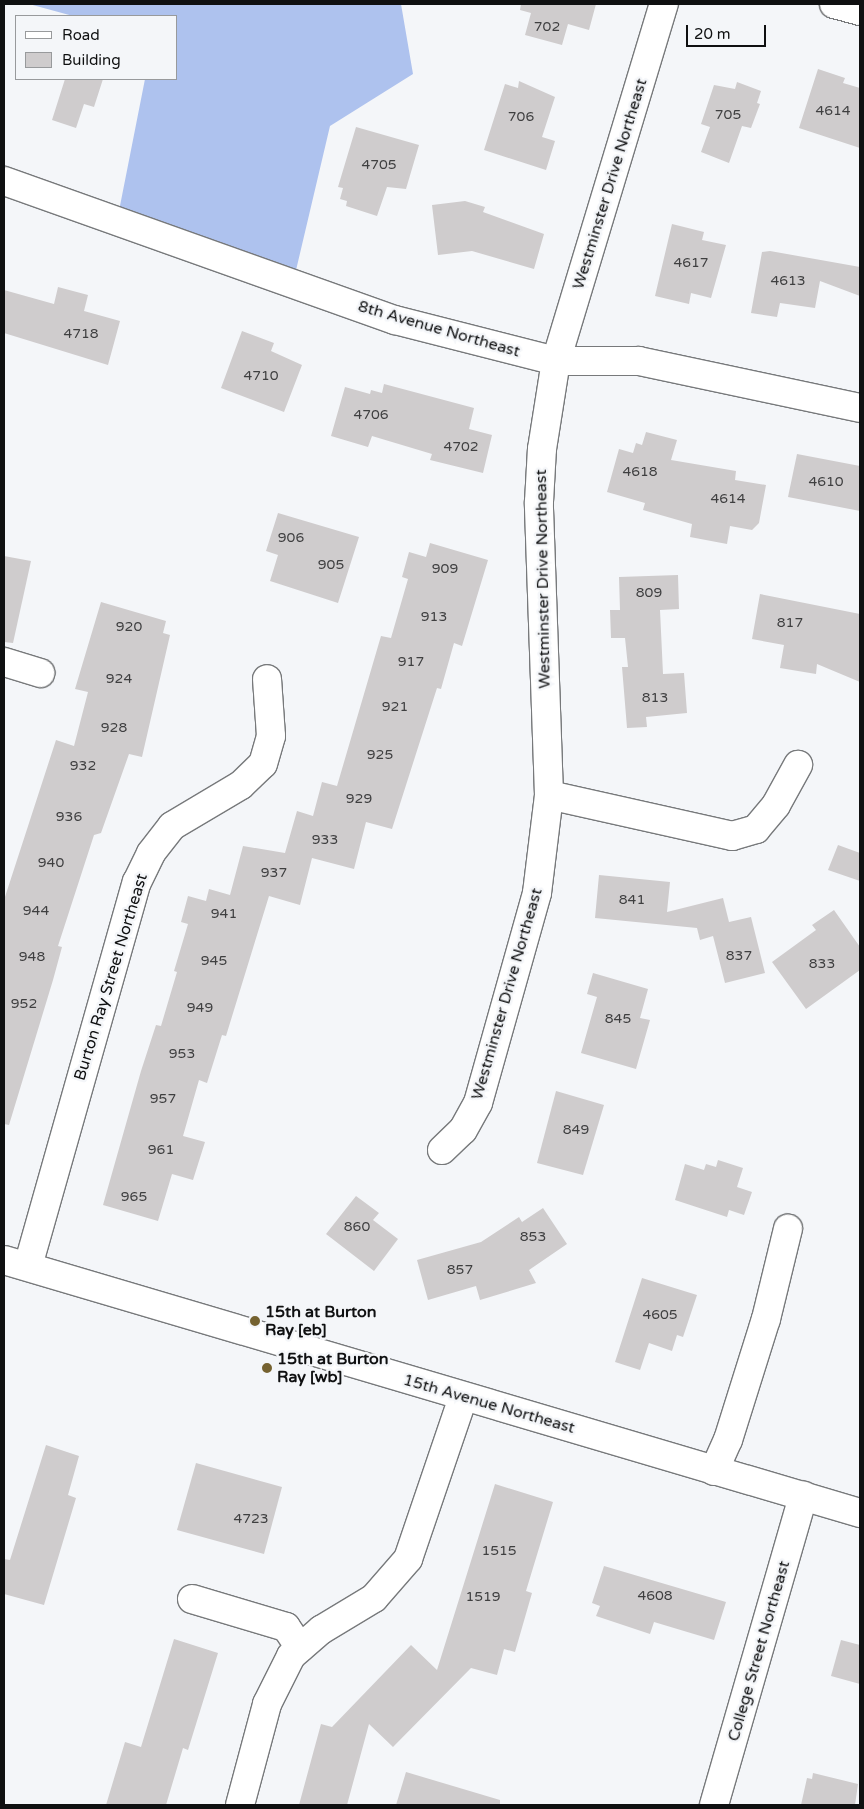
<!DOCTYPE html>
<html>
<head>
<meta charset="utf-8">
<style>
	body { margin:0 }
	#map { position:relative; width:864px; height:1809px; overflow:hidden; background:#f4f6f9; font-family:"Varela Round",sans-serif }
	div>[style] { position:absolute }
	.forest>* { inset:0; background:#aec2ee }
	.building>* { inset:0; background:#cfcccd }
	.roads { filter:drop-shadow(1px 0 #77797b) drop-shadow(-1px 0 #77797b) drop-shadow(0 1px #77797b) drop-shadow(0 -1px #77797b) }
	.minor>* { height:28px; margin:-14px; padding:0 14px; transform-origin:14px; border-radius:14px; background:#fff }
	.dots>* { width:14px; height:14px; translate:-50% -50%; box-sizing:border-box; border:2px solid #f4f6f9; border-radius:50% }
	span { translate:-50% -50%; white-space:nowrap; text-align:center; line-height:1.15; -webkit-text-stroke:5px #f4f6f9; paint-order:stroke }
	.number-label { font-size:14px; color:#3f3f40 }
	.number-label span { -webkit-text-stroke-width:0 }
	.street-label { font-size:16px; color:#0f1011 }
	.poi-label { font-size:16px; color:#0f1011; font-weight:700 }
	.left { translate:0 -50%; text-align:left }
	.frame { position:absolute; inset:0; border:5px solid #0f1011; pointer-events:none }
	.legend { position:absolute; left:15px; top:15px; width:162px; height:65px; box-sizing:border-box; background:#f4f6f9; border:1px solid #989a9c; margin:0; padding:6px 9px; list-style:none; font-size:15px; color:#0f1011 }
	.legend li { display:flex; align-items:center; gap:10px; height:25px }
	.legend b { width:25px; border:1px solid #989a9c }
	.scale { position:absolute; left:686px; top:25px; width:80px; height:22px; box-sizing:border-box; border:2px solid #0f1011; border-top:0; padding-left:6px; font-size:15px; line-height:18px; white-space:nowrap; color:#0f1011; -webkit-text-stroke:4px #f4f6f9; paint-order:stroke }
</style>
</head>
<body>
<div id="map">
	<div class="forest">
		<i style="clip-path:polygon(29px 4px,401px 4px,413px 74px,330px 126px,293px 283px,117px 221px,145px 79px,176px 79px,176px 16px,73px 16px)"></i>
	</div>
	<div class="building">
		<i style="clip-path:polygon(521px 4px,596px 4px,589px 30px,568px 24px,562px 45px,525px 35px,531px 13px,520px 10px)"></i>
		<i style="clip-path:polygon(818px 69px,845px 78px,843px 83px,860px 88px,860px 148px,799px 128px)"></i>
		<i style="clip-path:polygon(65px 79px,103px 79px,94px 107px,84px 104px,76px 128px,52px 120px)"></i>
		<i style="clip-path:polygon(519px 81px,555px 97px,542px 137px,555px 141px,546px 170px,484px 150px,505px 84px,518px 88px)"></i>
		<i style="clip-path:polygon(737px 82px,761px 91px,757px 103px,760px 104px,751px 128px,742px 126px,729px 163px,701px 152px,710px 127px,701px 124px,714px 85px,735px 89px)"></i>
		<i style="clip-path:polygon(356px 127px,419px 145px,406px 189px,387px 187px,377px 216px,346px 206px,347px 201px,340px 199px,343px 188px,338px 187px)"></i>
		<i style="clip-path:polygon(465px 201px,485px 207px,483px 212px,544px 234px,534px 269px,472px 251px,438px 255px,432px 205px)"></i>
		<i style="clip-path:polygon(672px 224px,704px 232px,702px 240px,726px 245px,711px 298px,691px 293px,689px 304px,655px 296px)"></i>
		<i style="clip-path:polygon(770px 251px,860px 267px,860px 296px,820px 281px,815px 308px,780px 303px,777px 317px,751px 313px,762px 252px)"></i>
		<i style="clip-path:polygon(58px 287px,88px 295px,84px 311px,120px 321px,108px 365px,4px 333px,4px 290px,54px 304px)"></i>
		<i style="clip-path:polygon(242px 331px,274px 343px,271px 351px,302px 365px,284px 412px,221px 388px)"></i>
		<i style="clip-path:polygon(384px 384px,474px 408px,469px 429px,492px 435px,483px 473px,430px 460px,432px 454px,372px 436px,368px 447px,331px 436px,345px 387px,370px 394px,371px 390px,382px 393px)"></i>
		<i style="clip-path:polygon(646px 432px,677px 440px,671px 460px,736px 471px,735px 480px,766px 485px,759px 523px,752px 530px,730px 526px,727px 544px,690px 537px,692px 524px,643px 510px,645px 503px,607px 492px,619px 449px,633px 453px,636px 443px,642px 445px)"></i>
		<i style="clip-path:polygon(797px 454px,860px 466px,860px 511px,788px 497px)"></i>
		<i style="clip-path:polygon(278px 513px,359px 537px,338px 603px,270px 581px,278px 555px,266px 551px)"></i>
		<i style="clip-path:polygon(430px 543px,488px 560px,462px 646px,454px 643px,441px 689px,437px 688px,392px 829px,366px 822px,354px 869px,312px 858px,300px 905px,269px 896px,226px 1036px,222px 1035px,207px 1083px,199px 1080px,183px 1136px,205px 1142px,193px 1180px,172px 1174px,158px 1221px,103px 1205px,141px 1071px,156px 1025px,161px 1026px,177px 972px,174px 971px,188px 924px,181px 922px,188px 896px,206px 901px,209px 889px,230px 895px,243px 846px,285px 853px,297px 811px,313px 816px,322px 782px,337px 786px,381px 636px,391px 638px,408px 579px,402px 577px,409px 552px,426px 557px)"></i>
		<i style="clip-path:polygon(4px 556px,31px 561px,13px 643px,4px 642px)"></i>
		<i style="clip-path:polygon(678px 575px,679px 609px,660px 610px,663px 674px,684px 673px,687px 713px,646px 717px,647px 727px,627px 728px,622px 667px,628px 667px,625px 638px,611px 638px,610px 610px,620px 610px,619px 577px)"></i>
		<i style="clip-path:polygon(760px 594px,860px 614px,860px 682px,817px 664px,816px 674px,780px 668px,784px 645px,752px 639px)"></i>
		<i style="clip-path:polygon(101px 602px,166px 621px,163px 633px,170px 635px,142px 757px,129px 754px,101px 833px,94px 835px,58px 946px,62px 947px,53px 980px,9px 1125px,4px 1124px,4px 900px,56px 740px,74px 746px,88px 692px,75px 689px)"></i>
		<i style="clip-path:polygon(838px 845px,860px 853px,860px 881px,828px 870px)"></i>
		<i style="clip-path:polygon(599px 875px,670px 882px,667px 912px,723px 898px,729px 922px,751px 917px,765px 973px,725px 983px,713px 936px,700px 940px,697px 928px,595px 918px)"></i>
		<i style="clip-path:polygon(834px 910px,860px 947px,860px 970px,806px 1009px,772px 962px,816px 930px,812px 925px)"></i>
		<i style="clip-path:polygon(593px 973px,648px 989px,640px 1018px,650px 1020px,636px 1069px,581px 1053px,597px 997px,587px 994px)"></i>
		<i style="clip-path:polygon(556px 1091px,604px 1105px,583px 1175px,537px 1163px)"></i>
		<i style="clip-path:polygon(718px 1160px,743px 1168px,737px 1187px,752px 1192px,744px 1215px,729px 1210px,727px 1217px,675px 1200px,685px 1164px,704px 1170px,706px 1164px,716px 1167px)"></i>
		<i style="clip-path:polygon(356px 1196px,379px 1213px,373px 1220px,398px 1239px,374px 1271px,326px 1234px)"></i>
		<i style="clip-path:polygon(543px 1208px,567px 1244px,529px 1270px,536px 1283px,480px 1300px,476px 1286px,428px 1300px,417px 1260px,481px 1242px,519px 1217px,522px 1222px)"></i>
		<i style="clip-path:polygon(642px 1278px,697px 1295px,683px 1337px,677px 1335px,672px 1351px,649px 1343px,640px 1370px,615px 1362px)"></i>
		<i style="clip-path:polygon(46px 1445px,79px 1456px,68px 1495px,76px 1498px,44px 1605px,4px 1594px,4px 1559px,10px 1560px)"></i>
		<i style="clip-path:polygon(196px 1463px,282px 1487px,264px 1554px,177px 1530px)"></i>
		<i style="clip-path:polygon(495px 1484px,553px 1502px,526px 1591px,532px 1593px,515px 1652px,504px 1649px,497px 1675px,471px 1668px,393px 1747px,369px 1724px,347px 1805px,299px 1805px,321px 1724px,332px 1727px,411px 1645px,437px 1670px)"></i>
		<i style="clip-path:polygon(604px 1566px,726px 1602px,714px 1640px,654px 1622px,650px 1634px,596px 1616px,600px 1606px,592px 1603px)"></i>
		<i style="clip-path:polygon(174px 1639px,218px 1653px,188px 1750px,183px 1748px,166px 1805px,106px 1805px,125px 1742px,141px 1747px)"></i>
		<i style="clip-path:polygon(841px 1640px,860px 1645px,860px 1684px,831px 1676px)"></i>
		<i style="clip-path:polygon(406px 1772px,500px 1800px,500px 1805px,396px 1805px)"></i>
		<i style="clip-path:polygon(813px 1773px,858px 1784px,855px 1805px,801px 1805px,807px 1778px,812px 1779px)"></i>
	</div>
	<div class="roads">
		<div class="minor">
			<i style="left:834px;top:4px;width:27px;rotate:15deg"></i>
			<i style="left:4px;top:181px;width:415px;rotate:19.6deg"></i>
			<i style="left:395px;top:320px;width:166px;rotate:14.3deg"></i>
			<i style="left:556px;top:361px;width:83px"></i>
			<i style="left:639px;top:361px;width:226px;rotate:12deg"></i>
			<i style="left:4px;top:662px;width:38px;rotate:17deg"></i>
			<i style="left:549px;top:795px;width:188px;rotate:12.6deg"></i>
			<i style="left:732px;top:836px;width:25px;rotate:-16deg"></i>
			<i style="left:756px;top:829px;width:31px;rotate:-50deg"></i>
			<i style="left:776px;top:805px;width:46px;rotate:-61.2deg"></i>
			<i style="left:442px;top:1150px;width:29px;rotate:-44deg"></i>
			<i style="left:463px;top:1130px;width:31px;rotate:-61deg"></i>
			<i style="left:478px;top:1103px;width:218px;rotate:-74.3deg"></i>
			<i style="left:537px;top:893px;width:99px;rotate:-83deg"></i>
			<i style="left:549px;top:795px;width:293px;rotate:-92deg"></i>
			<i style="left:539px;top:502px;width:53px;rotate:-86.8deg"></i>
			<i style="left:542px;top:449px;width:89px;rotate:-81deg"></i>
			<i style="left:556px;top:361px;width:373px;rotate:-73.2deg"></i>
			<i style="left:4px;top:1260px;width:893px;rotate:16.47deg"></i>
			<i style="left:28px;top:1266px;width:399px;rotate:-74.2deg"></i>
			<i style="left:137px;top:882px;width:32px;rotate:-64deg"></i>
			<i style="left:151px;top:853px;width:34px;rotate:-52deg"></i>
			<i style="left:172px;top:826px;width:80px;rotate:-30.7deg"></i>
			<i style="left:241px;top:785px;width:30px;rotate:-44deg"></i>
			<i style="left:263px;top:764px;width:29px;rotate:-74deg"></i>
			<i style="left:271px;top:736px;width:57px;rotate:-94deg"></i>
			<i style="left:714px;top:1471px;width:34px;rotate:-66deg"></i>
			<i style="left:728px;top:1440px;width:127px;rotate:-72.6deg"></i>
			<i style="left:766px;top:1319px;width:93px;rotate:-76.3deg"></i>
			<i style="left:192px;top:1599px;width:98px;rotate:16.6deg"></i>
			<i style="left:286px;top:1627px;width:25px;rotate:56deg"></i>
			<i style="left:240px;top:1805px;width:105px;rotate:-75deg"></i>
			<i style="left:267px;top:1704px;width:54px;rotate:-63.4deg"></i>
			<i style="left:291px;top:1656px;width:40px;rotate:-41deg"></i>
			<i style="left:321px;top:1630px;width:62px;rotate:-31.1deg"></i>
			<i style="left:374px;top:1598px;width:52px;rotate:-48.9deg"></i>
			<i style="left:408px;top:1559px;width:171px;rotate:-71.2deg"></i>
			<i style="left:714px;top:1805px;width:322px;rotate:-73.9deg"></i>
		</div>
	</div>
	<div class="dots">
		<i style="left:255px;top:1321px;background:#756230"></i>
		<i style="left:267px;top:1368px;background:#756230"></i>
	</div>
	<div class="number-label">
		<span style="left:547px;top:27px">702</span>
		<span style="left:833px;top:111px">4614</span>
		<span style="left:728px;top:115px">705</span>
		<span style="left:521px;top:117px">706</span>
		<span style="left:379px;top:165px">4705</span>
		<span style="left:691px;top:263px">4617</span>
		<span style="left:788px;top:281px">4613</span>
		<span style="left:81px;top:334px">4718</span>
		<span style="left:261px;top:376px">4710</span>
		<span style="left:371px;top:415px">4706</span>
		<span style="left:461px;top:447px">4702</span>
		<span style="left:640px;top:472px">4618</span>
		<span style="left:826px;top:482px">4610</span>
		<span style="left:728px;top:499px">4614</span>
		<span style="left:291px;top:538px">906</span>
		<span style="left:331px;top:565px">905</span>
		<span style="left:445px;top:569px">909</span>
		<span style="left:649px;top:593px">809</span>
		<span style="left:434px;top:617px">913</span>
		<span style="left:790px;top:623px">817</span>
		<span style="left:129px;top:627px">920</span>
		<span style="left:411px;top:662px">917</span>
		<span style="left:119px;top:679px">924</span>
		<span style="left:655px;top:698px">813</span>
		<span style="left:395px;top:707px">921</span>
		<span style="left:114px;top:728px">928</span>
		<span style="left:380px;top:755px">925</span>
		<span style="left:83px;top:766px">932</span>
		<span style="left:359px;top:799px">929</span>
		<span style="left:69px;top:817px">936</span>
		<span style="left:325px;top:840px">933</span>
		<span style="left:51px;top:863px">940</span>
		<span style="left:274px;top:873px">937</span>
		<span style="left:632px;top:900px">841</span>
		<span style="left:36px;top:911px">944</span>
		<span style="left:224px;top:914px">941</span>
		<span style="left:739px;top:956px">837</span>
		<span style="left:32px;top:957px">948</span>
		<span style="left:214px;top:961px">945</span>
		<span style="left:822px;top:964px">833</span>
		<span style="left:24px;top:1004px">952</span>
		<span style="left:200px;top:1008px">949</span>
		<span style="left:618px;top:1019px">845</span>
		<span style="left:182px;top:1054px">953</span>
		<span style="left:163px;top:1099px">957</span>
		<span style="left:576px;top:1130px">849</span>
		<span style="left:161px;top:1150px">961</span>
		<span style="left:134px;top:1197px">965</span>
		<span style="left:357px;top:1227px">860</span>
		<span style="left:533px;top:1237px">853</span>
		<span style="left:460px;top:1270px">857</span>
		<span style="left:660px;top:1315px">4605</span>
		<span style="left:251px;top:1519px">4723</span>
		<span style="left:499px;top:1551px">1515</span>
		<span style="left:655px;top:1596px">4608</span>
		<span style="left:483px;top:1597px">1519</span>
	</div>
	<div class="street-label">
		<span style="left:610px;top:184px;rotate:-73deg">Westminster Drive Northeast</span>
		<span style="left:439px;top:329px;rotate:16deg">8th Avenue Northeast</span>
		<span style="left:543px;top:579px;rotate:-91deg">Westminster Drive Northeast</span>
		<span style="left:111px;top:977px;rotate:-73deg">Burton Ray Street Northeast</span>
		<span style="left:507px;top:994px;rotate:-74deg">Westminster Drive Northeast</span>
		<span style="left:489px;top:1404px;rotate:16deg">15th Avenue Northeast</span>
		<span style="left:759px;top:1651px;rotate:-74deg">College Street Northeast</span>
	</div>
	<div class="poi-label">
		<span class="left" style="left:265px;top:1321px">15th at Burton<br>Ray [eb]</span>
		<span class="left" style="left:277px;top:1368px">15th at Burton<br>Ray [wb]</span>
	</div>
	<div class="frame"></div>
	<ul class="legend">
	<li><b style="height:6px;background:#fff"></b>Road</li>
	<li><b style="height:14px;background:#cfcccd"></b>Building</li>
	</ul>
	<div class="scale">20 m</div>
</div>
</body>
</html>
